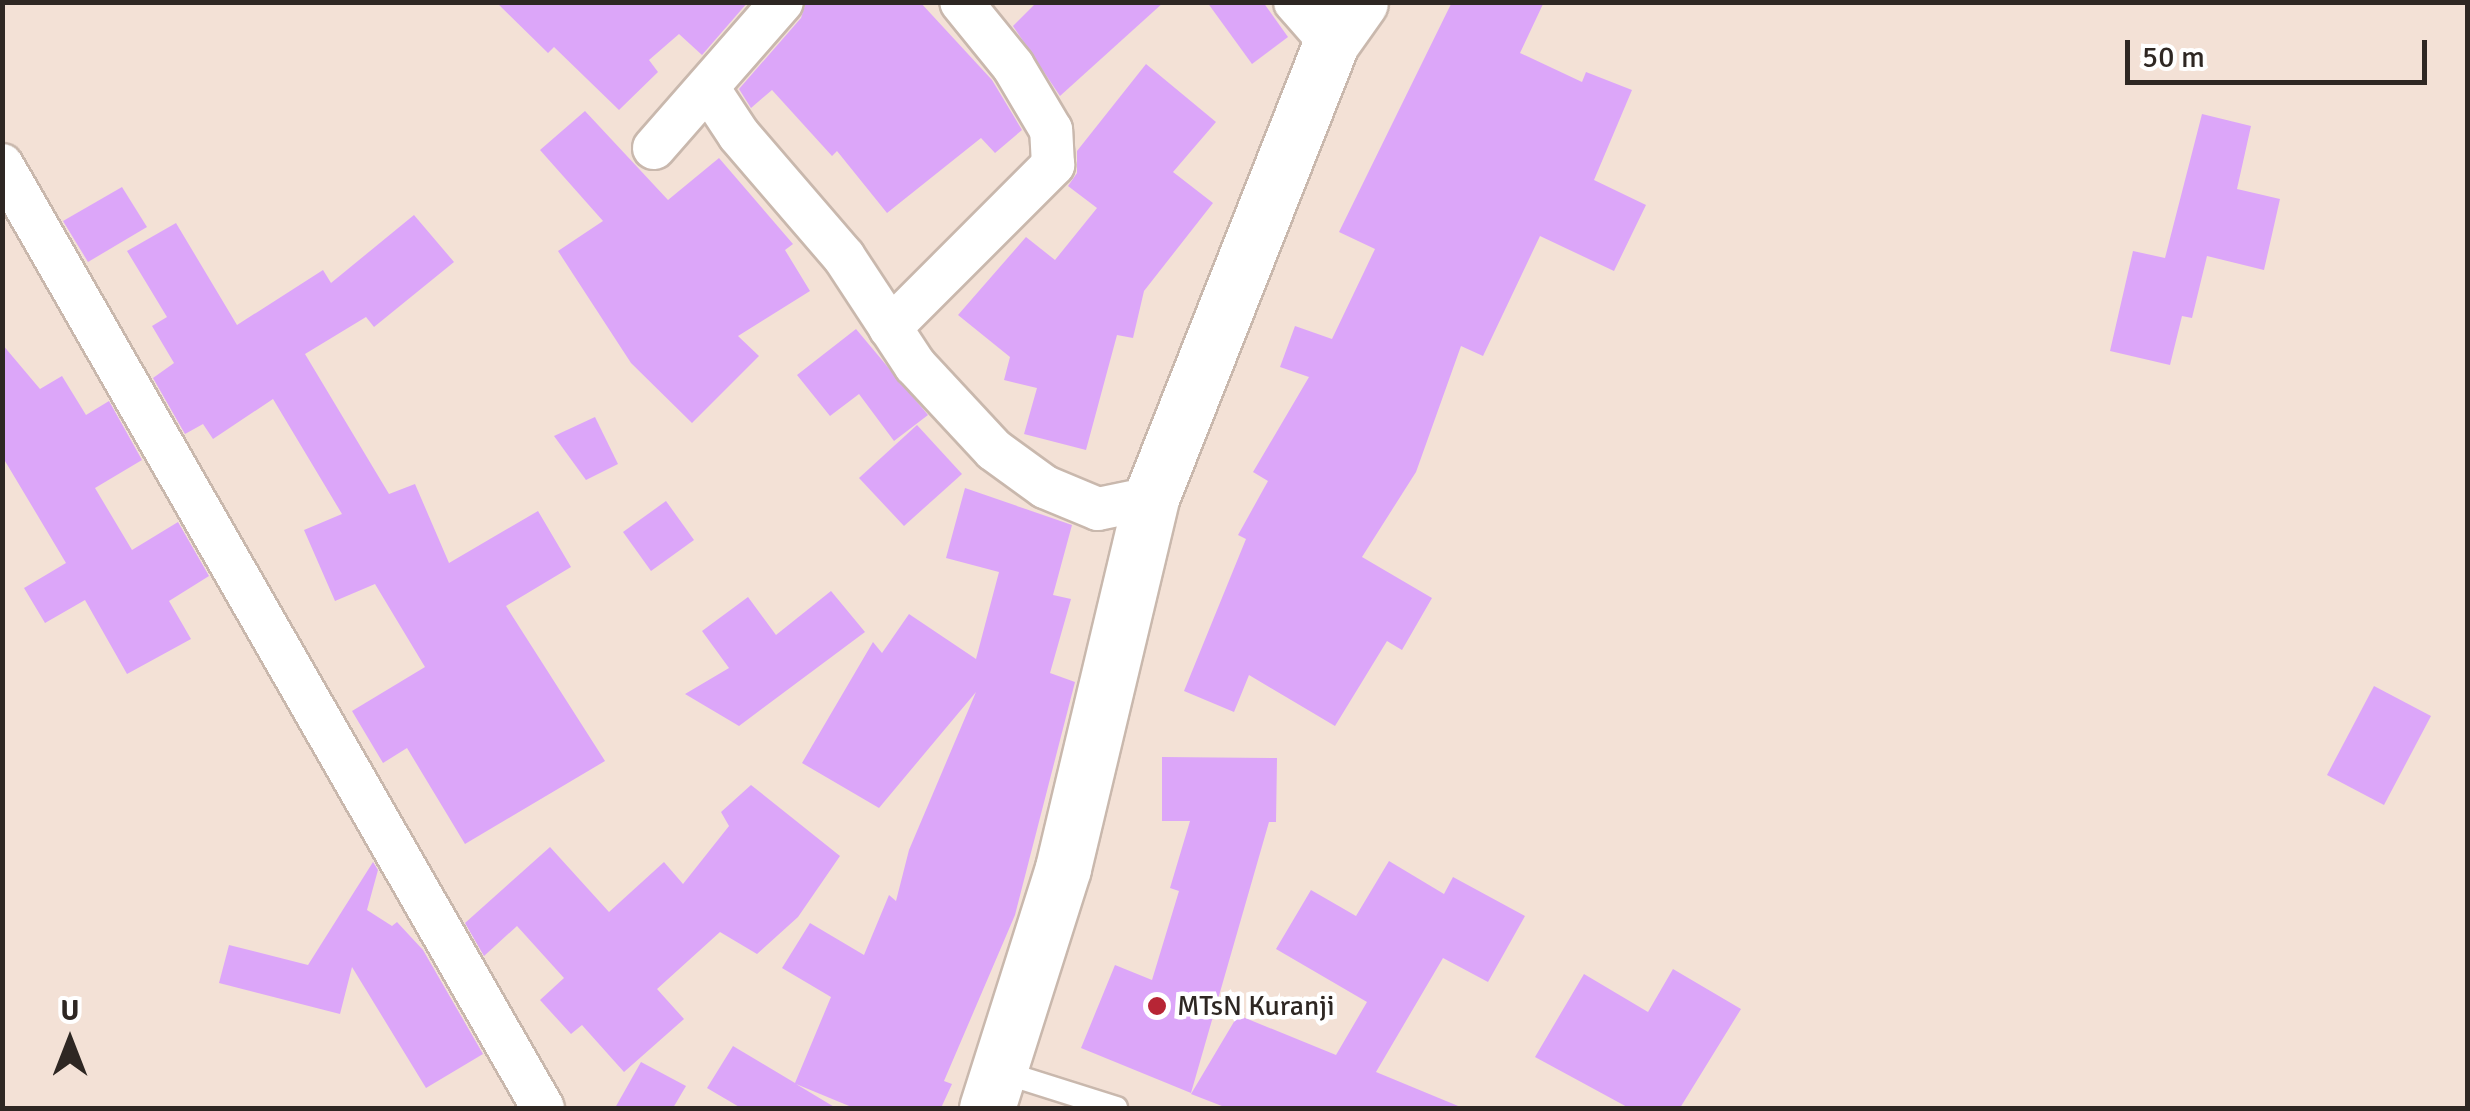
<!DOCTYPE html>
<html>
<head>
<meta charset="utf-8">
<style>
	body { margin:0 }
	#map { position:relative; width:2470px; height:1111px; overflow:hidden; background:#f3e1d6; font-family:Signika,sans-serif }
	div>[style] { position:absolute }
	.building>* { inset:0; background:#dca6f9 }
	.roads { filter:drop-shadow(2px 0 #c9b8ad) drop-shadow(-2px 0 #c9b8ad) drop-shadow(0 2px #c9b8ad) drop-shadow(0 -2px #c9b8ad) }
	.service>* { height:22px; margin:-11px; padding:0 11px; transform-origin:11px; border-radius:11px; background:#fff }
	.minor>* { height:42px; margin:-21px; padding:0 21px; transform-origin:21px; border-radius:21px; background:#fff }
	.tertiary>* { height:55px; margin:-27.5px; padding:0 27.5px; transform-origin:27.5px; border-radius:27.5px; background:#fff }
	.dots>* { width:28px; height:28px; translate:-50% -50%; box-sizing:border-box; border:5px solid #fff; border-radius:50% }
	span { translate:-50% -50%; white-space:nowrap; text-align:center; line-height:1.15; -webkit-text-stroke:9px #fff; paint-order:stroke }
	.poi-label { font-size:28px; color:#2e2723 }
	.left { translate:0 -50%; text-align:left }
	.frame { position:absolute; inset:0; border:5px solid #2e2723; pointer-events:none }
	.north { position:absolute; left:20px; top:991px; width:100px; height:100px; -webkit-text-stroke:8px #fff; paint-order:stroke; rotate:0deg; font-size:28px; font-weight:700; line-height:40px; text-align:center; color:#2e2723 }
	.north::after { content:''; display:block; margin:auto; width:35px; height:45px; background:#2e2723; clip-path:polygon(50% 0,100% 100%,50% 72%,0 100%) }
	.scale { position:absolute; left:2125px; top:40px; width:302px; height:45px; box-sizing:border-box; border:5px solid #2e2723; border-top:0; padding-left:12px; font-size:30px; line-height:35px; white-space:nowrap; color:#2e2723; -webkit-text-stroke:8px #fff; paint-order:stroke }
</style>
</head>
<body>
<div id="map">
	<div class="building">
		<i style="clip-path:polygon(496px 2px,748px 2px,702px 55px,679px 34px,649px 60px,658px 72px,619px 110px,554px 47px,548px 53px)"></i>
		<i style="clip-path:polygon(806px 2px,920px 2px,992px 80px,1022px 130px,995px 153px,981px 138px,887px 213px,837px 151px,832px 156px,772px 90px,751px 108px,739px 89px,801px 18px)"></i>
		<i style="clip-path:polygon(1037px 2px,1164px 2px,1060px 96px,1013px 26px)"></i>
		<i style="clip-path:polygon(1207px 2px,1263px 2px,1288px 37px,1252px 64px)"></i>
		<i style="clip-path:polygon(1452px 2px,1544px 2px,1520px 53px,1582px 82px,1586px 72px,1632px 90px,1594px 180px,1646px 205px,1614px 271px,1540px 236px,1483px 356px,1461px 346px,1416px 472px,1362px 557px,1432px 598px,1402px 650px,1387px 641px,1335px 726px,1249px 675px,1234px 712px,1184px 691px,1246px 539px,1238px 535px,1268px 481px,1253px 472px,1309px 377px,1280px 367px,1295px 326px,1332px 339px,1375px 249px,1339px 232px)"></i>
		<i style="clip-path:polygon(1146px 64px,1216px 122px,1173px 172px,1213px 203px,1144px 291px,1133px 338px,1117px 335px,1086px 450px,1024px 434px,1037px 388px,1004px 380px,1010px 357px,958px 315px,1026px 237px,1055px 260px,1097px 208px,1068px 186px,1077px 173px,1077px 151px)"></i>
		<i style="clip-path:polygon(585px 111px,668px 200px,719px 158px,793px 244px,785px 250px,810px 291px,738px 336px,759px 356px,692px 423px,631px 363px,558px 251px,603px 221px,540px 150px)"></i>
		<i style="clip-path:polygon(2202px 114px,2251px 126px,2237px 189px,2280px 199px,2264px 270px,2207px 256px,2192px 318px,2182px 316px,2170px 365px,2110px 351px,2133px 251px,2165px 258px)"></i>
		<i style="clip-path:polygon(122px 187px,147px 227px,88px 262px,63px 221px)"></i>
		<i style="clip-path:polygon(414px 215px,454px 262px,374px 327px,366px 317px,305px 354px,389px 494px,415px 484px,449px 563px,538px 511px,571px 567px,506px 606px,605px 761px,465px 844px,407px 748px,383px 763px,352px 711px,425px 667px,375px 584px,335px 601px,304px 530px,342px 514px,273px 399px,213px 439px,203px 424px,185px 434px,153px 378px,174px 363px,152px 326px,167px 317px,127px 251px,176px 223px,237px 325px,323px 270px,331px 283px)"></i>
		<i style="clip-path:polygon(856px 329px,928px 415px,894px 441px,859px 394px,830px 416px,797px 375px)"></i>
		<i style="clip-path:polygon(2px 344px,40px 389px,62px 376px,86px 415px,109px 401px,142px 460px,95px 488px,132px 550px,178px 522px,209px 576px,169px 601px,191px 639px,127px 674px,85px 600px,45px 623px,24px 588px,66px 563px,2px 456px)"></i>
		<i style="clip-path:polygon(595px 417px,618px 464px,586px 480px,554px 436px)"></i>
		<i style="clip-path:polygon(917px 425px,962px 474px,904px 526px,859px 478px)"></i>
		<i style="clip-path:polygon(965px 488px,1072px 525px,1053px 595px,1071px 599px,1050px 673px,1075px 682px,1015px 915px,944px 1081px,952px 1084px,941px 1108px,854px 1108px,796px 1084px,836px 1108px,741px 1108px,707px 1088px,733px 1046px,795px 1083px,831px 997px,782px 968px,810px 923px,864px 955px,889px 895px,896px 901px,909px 850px,976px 692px,879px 808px,802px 763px,873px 642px,882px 653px,909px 614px,976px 659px,999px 572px,946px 558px)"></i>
		<i style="clip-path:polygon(666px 501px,694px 540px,651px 571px,623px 532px)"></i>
		<i style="clip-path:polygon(831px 591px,865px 632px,739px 726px,685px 694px,729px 668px,702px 631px,748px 597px,776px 635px)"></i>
		<i style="clip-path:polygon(2374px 686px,2431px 716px,2384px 805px,2327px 775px)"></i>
		<i style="clip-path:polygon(1162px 757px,1277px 758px,1276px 822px,1269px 822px,1191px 1093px,1081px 1048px,1115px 965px,1152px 980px,1179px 891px,1170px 888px,1190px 821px,1162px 821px)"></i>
		<i style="clip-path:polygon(751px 785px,840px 856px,798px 917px,757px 954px,720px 932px,657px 989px,684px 1019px,624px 1072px,582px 1025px,571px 1034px,540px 1000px,564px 978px,517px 926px,484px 956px,465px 923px,550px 847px,609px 912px,664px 862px,683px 884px,729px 826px,721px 812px)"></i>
		<i style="clip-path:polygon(1389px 861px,1444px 894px,1453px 877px,1525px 916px,1488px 982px,1443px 958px,1376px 1072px,1463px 1108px,1227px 1108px,1191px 1094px,1238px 1015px,1336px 1055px,1367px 1002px,1276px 949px,1311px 890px,1356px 916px)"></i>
		<i style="clip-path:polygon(373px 862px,378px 870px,367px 910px,392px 926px,397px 922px,423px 950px,483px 1054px,426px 1088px,352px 967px,340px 1014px,219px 983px,229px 945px,308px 965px)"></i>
		<i style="clip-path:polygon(1673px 969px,1741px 1009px,1680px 1108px,1629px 1108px,1535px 1057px,1584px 974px,1648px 1012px)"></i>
		<i style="clip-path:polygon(641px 1062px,686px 1086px,673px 1108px,615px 1108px)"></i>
	</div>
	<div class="roads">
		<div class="service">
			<i style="left:999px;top:1071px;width:123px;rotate:17.5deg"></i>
		</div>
		<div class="minor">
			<i style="left:1295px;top:2px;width:55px;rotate:48.7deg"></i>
			<i style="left:708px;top:88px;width:56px;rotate:56.6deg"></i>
			<i style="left:739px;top:135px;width:161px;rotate:49.3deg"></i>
			<i style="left:844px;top:257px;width:129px;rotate:56.7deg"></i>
			<i style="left:915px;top:365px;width:116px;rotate:47.1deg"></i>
			<i style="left:994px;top:450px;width:63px;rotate:36deg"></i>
			<i style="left:1045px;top:487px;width:57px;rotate:22.5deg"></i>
			<i style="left:1098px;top:509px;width:54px;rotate:-11.7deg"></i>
			<i style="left:654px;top:148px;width:194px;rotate:-48.8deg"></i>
			<i style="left:2px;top:165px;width:1087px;rotate:60.16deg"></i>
			<i style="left:890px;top:328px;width:231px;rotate:-45deg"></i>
			<i style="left:1053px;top:165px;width:35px;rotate:-93deg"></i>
			<i style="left:1051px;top:130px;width:74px;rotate:-120.7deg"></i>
			<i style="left:1013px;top:66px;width:82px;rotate:-129.1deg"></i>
		</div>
		<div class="tertiary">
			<i style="left:987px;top:1108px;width:252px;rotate:-72.4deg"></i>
			<i style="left:1063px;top:868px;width:380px;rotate:-76.6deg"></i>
			<i style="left:1151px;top:498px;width:489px;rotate:-68.4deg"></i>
			<i style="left:1331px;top:43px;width:50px;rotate:-54.7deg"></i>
		</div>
	</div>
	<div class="dots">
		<i style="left:1157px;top:1006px;background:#b72535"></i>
	</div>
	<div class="poi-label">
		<span class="left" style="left:1177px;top:1006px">MTsN Kuranji</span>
	</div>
	<div class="frame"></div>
	<div class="north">U</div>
	<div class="scale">50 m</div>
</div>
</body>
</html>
